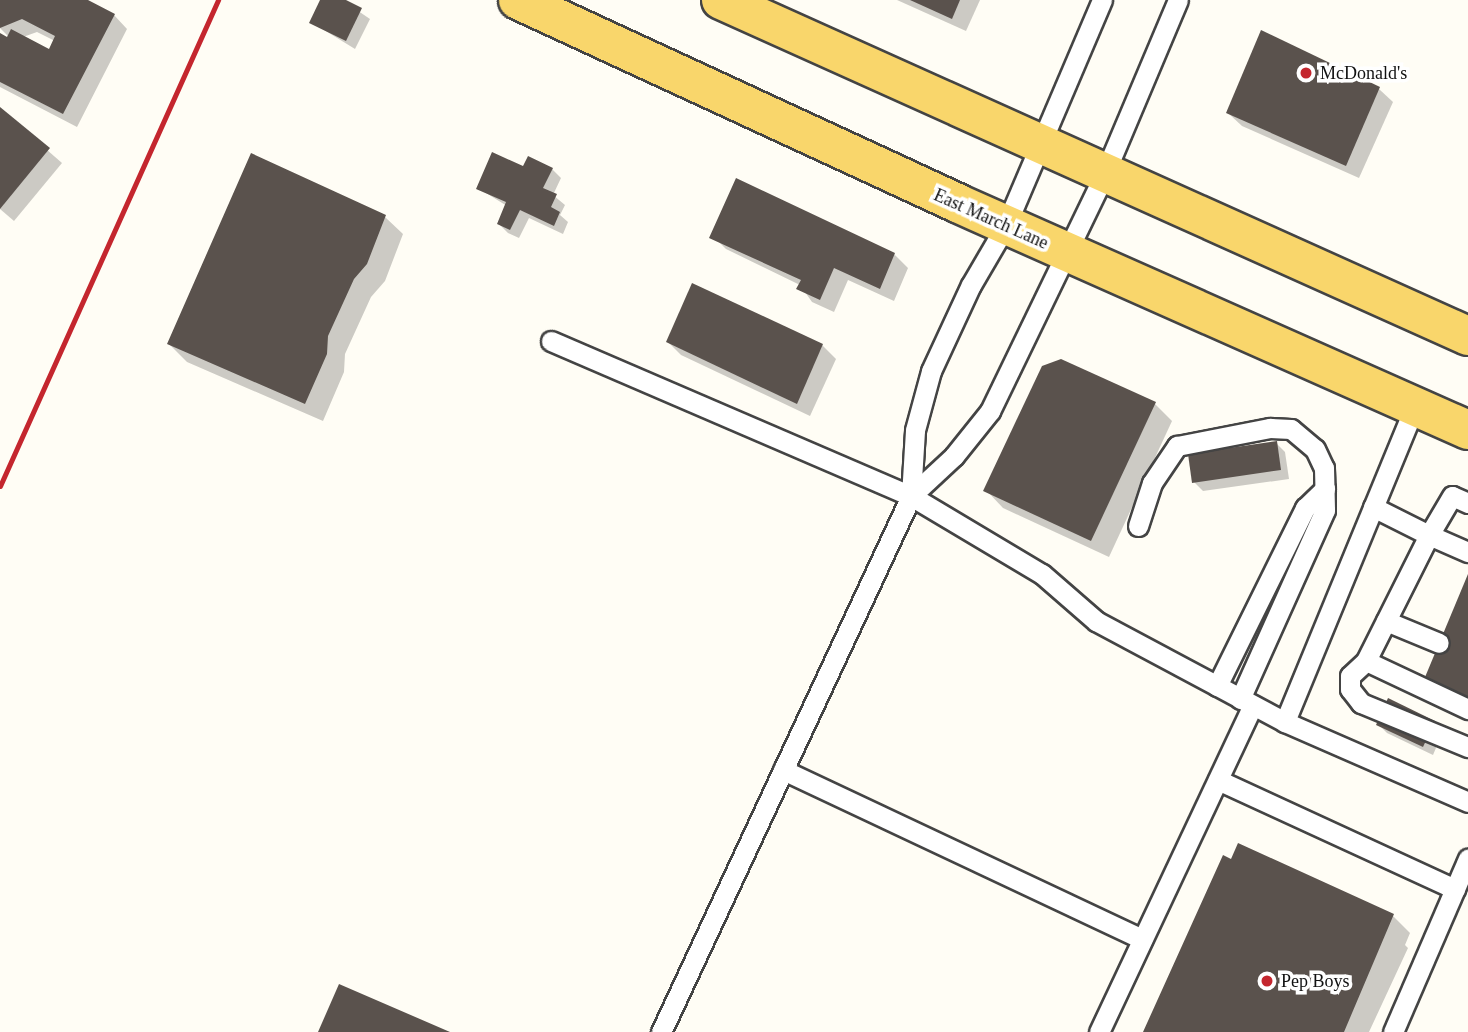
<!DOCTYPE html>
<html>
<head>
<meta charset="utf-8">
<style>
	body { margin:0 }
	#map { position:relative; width:1468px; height:1032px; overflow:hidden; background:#fffdf5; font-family:"Times New Roman",serif }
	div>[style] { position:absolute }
	.shadow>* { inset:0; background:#0003 }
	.building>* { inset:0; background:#5a524d }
	.roads { filter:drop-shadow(2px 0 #444) drop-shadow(-2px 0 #444) drop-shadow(0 2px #444) drop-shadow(0 -2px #444) }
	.lane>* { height:19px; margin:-9.5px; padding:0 9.5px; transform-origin:9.5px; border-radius:9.5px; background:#fff }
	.primary>* { height:38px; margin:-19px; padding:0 19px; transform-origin:19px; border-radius:19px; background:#f9d66b }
	.rail>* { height:5px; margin:-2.5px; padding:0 2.5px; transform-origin:2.5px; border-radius:2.5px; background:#c4262e }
	.dots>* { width:19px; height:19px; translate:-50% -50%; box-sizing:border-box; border:4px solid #fff; border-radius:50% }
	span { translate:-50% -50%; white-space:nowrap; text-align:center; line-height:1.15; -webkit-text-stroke:7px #fff; paint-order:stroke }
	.poi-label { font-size:18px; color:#111 }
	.left { translate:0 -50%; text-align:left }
	.street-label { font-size:18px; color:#111 }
</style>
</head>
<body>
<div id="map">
	<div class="shadow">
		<i style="clip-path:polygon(evenodd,0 0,84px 0,114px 15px,127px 29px,77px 127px,0 87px,0 35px,12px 40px,0 28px,0 0,37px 32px,55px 41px,50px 51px,23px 37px,37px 32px)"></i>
		<i style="clip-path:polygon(322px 0,342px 0,370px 19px,355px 49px,311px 22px)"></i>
		<i style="clip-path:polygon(897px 0,980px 0,966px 31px)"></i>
		<i style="clip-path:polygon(1379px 89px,1393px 102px,1359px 178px,1242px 126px,1228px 113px)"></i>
		<i style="clip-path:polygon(0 109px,62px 163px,14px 221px,0 209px)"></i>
		<i style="clip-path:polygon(252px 155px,385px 217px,403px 234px,385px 281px,371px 297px,345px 354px,344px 372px,323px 421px,187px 362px,169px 344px)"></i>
		<i style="clip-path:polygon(524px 168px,552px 169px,561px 178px,553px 195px,565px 205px,560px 215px,568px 222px,563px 234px,529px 218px,519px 238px,508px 233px,499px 224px,507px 206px,478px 188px)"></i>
		<i style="clip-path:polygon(712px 235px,894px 254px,908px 268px,894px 301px,848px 280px,834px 312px,812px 302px,800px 285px,726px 249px)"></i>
		<i style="clip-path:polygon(668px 342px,822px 345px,836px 359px,810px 416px,681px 355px)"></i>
		<i style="clip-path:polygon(1155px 404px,1172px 421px,1109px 557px,1003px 508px,986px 490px)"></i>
		<i style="clip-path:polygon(1276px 443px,1285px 452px,1289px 479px,1203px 491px,1194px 482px)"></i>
		<i style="clip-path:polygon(1434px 722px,1443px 731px,1433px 755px,1387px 733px,1378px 724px)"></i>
		<i style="clip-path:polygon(1393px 916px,1410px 933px,1405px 945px,1408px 948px,1369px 1032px,1144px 1032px)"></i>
	</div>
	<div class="building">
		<i style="clip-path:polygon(0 0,88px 0,115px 14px,63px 114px,0 82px,0 33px,7px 37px,11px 29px,49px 49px,55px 36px,22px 19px,0 28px)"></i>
		<i style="clip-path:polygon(320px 0,346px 0,362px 8px,346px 41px,309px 23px)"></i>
		<i style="clip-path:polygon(910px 0,960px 0,952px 19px)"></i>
		<i style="clip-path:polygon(1261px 30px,1380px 87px,1346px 166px,1226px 113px)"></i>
		<i style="clip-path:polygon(0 107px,50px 148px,0 209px)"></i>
		<i style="clip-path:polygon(492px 152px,523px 166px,528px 156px,553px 168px,543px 188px,557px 194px,551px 207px,560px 212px,554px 226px,520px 210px,510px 230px,497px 224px,506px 202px,476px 189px)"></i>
		<i style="clip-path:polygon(251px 153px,386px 215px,367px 264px,354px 279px,328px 336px,327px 354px,305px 404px,167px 344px)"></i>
		<i style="clip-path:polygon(736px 178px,895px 253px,880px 289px,834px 268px,820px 300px,796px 289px,801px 280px,709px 238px)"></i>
		<i style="clip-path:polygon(692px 283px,823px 344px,797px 404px,666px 342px)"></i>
		<i style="clip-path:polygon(1061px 359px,1156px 402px,1091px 541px,983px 491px,1042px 366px)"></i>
		<i style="clip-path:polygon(1277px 441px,1281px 470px,1192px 483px,1188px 454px)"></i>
		<i style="clip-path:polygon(1468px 574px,1468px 703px,1423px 682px)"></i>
		<i style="clip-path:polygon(1388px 698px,1435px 721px,1423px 747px,1376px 725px)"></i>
		<i style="clip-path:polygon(1238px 843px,1394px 914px,1344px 1032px,1143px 1032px,1223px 855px,1231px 859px)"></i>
		<i style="clip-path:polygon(339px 984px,450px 1032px,318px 1032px)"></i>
	</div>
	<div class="roads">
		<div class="lane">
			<i style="left:551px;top:341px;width:392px;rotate:23.3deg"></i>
			<i style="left:911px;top:496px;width:152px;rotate:30.8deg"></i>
			<i style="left:1042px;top:574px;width:72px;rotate:41deg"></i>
			<i style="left:1096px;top:621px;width:214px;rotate:28.1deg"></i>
			<i style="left:1415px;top:406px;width:342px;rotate:112.4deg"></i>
			<i style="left:1285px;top:722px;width:200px;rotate:23.6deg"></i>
			<i style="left:911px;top:496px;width:66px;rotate:-86.5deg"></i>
			<i style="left:915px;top:430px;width:61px;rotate:-74.8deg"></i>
			<i style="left:931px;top:371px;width:95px;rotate:-65.1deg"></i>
			<i style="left:971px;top:285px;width:69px;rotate:-59.7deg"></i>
			<i style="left:1006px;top:225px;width:245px;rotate:-66.9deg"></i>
			<i style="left:1468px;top:503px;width:17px;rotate:-156deg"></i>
			<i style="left:1452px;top:496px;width:45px;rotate:120.5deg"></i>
			<i style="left:1429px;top:535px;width:43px;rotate:23.6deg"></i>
			<i style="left:1373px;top:507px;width:63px;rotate:26.6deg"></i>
			<i style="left:1429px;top:535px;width:141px;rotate:116.6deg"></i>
			<i style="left:1366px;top:661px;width:22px;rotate:137deg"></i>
			<i style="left:1350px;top:676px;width:13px;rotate:90deg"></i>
			<i style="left:1350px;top:689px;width:18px;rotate:52deg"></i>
			<i style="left:1361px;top:703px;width:116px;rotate:22.4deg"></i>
			<i style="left:1138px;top:526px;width:45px;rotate:-72deg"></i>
			<i style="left:1152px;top:483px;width:45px;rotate:-56deg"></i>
			<i style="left:1177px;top:446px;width:95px;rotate:-11deg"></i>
			<i style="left:1270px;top:428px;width:21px;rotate:3deg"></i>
			<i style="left:1291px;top:429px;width:31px;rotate:40deg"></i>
			<i style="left:1315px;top:449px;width:21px;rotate:65deg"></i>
			<i style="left:1324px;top:468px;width:42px;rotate:88.6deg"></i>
			<i style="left:1325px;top:510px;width:207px;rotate:114.2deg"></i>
			<i style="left:1386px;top:621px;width:57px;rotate:22.5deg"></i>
			<i style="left:1366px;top:661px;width:113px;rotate:25.2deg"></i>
			<i style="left:1217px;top:686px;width:199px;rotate:-63.7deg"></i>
			<i style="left:1305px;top:508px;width:28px;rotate:-44deg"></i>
			<i style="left:783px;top:770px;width:397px;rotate:25.2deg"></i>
			<i style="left:1218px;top:780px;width:261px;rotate:24.7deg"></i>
			<i style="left:661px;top:1032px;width:591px;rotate:-64.99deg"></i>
			<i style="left:911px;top:496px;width:59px;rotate:-42.9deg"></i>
			<i style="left:954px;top:456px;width:58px;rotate:-51.3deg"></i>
			<i style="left:990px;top:411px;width:262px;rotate:-64.2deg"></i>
			<i style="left:1104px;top:175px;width:190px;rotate:-67.1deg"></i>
			<i style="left:1099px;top:1032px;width:361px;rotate:-64.8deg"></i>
			<i style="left:1393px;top:1032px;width:189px;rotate:-66.6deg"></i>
		</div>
		<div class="primary">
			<i style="left:518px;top:0;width:484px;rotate:24.8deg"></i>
			<i style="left:957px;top:203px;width:559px;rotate:23.95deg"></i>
			<i style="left:721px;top:0;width:819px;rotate:24.22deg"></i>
		</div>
	</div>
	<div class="rail">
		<i style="left:0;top:486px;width:533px;rotate:-65.84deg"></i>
	</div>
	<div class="dots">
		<i style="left:1306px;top:73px;background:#c4262e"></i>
		<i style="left:1267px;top:981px;background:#c4262e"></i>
	</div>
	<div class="poi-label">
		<span class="left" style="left:1320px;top:73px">McDonald's</span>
		<span class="left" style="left:1281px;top:981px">Pep Boys</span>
	</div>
	<div class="street-label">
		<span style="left:991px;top:219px;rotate:24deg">East March Lane</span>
	</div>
</div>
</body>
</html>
